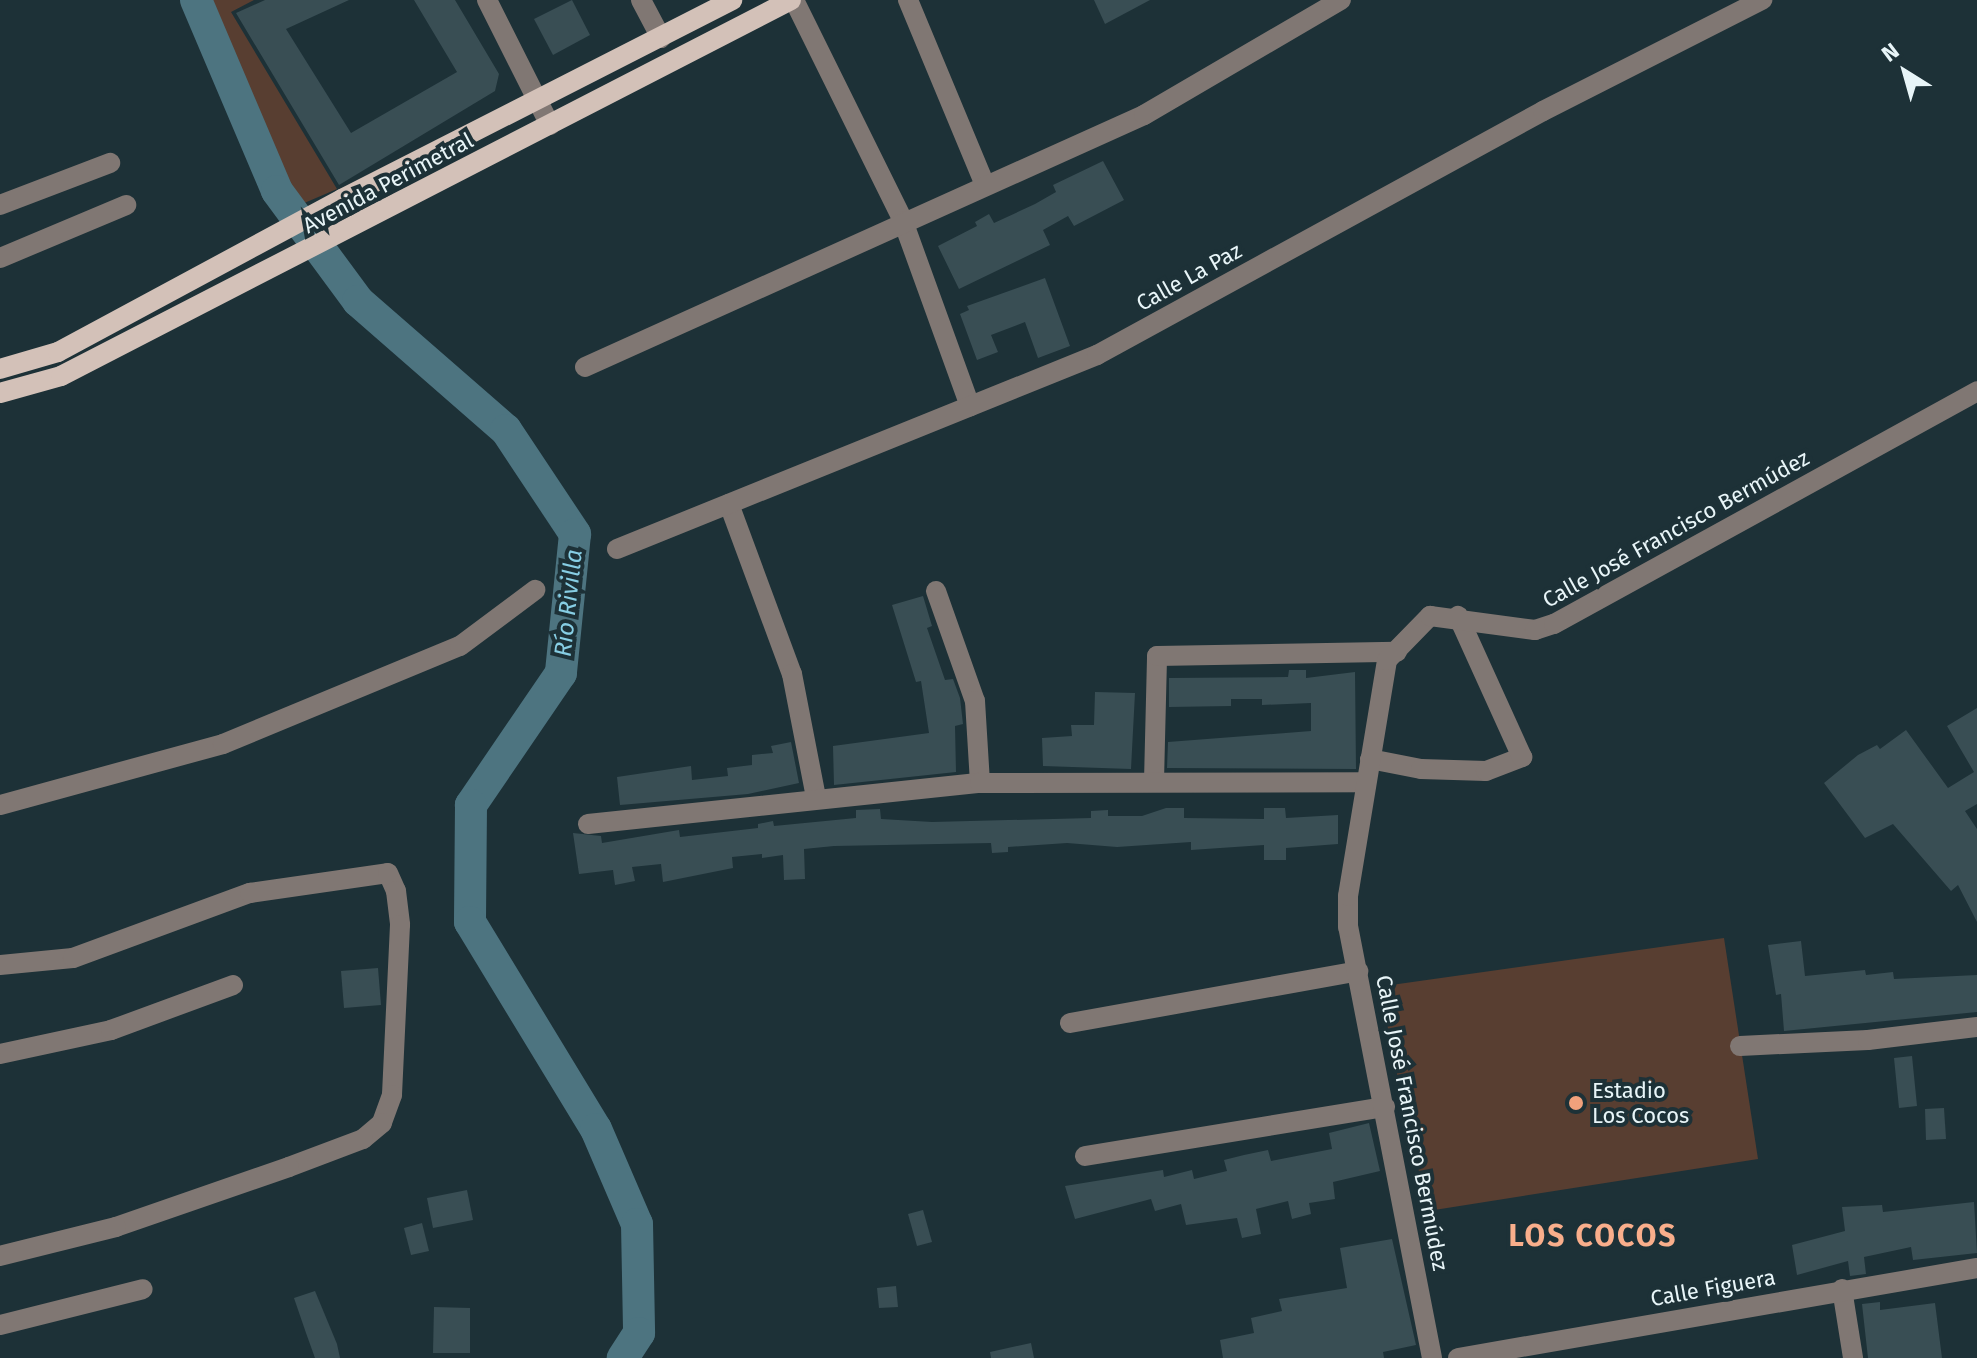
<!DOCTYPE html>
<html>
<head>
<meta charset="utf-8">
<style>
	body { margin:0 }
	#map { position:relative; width:1977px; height:1358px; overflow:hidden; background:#1d3137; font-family:"Fira Sans",sans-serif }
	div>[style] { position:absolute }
	.green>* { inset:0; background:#583e31 }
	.river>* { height:32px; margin:-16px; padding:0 16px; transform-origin:16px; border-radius:16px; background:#4d7480 }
	.building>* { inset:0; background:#394e54 }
	.minor>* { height:20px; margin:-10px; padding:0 10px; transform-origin:10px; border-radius:10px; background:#807773 }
	.major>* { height:20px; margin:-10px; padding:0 10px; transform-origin:10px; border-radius:10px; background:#d3c1b8 }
	.dots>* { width:22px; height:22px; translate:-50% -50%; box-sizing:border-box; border:4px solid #1d3137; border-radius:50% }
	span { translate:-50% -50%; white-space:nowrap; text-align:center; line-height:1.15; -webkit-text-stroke:8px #1d3137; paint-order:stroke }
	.street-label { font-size:22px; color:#e8f5f8 }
	.poi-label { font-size:22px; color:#e8f5f8 }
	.left { translate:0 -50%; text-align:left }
	.water-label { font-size:24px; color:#87cee4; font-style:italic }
	.district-label { font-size:30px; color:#f9ae8b; font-weight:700; letter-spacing:2px }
	.north { position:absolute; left:1865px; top:32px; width:80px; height:80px; -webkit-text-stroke:6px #1d3137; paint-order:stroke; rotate:323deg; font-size:22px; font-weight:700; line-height:32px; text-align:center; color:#e8f5f8 }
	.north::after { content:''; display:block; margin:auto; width:28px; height:36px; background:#e8f5f8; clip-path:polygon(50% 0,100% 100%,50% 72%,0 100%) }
</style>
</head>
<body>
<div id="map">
	<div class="green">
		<i style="clip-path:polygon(202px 0,254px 0,231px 12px,337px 189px,295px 207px)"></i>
		<i style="clip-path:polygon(1724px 938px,1758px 1159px,1428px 1211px,1377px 987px)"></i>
	</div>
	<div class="river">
		<i style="left:196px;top:0;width:207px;rotate:67deg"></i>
		<i style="left:277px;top:191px;width:137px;rotate:53.6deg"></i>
		<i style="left:358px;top:301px;width:196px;rotate:41.1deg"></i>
		<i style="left:506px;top:430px;width:125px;rotate:56.4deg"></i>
		<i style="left:575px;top:534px;width:140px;rotate:95.8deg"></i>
		<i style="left:561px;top:673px;width:160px;rotate:124.3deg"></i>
		<i style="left:471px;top:805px;width:117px;rotate:90.5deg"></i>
		<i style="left:470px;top:922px;width:242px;rotate:58.7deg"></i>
		<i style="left:596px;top:1129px;width:103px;rotate:66.7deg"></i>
		<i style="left:637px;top:1224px;width:109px;rotate:88.9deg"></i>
		<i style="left:639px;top:1333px;width:30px;rotate:123deg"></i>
	</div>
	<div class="building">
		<i style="clip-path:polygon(265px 0,349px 0,286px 29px,351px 133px,457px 72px,414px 0,455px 0,499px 74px,495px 91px,339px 185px,236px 13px)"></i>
		<i style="clip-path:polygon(572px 0,590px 35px,553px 55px,534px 19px)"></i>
		<i style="clip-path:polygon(1094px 0,1150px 0,1105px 24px)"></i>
		<i style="clip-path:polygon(1103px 161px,1124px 200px,1074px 226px,1068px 216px,1043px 230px,1050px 245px,959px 289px,938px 246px,977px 226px,975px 222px,989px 214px,994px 223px,1035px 204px,1056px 192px,1053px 185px)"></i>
		<i style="clip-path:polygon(1045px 278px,1070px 346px,1038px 358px,1025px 322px,991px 335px,998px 352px,977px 360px,960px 314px,969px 310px,967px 306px)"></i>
		<i style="clip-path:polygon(923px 596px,932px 626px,927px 628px,945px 680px,953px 679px,960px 698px,963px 724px,955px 726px,956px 772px,834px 785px,833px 746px,929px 733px,921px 681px,916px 682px,892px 605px)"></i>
		<i style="clip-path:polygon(1289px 670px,1306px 670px,1306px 678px,1355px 672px,1356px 769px,1167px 768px,1168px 742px,1311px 731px,1311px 703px,1262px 705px,1262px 699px,1231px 699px,1231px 706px,1169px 707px,1169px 678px,1288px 677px)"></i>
		<i style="clip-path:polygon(1095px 692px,1135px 693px,1131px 769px,1043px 766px,1042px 738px,1072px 736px,1071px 725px,1094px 725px)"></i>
		<i style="clip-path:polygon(1977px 708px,1977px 804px,1965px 811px,1977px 829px,1977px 922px,1958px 885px,1951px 891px,1893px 824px,1865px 838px,1824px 783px,1858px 755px,1877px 745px,1880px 749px,1906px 730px,1948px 788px,1974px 772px,1947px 726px)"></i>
		<i style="clip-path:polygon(791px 742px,799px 783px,748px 794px,620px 805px,617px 777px,691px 766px,692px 780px,728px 776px,727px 768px,752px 765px,752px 755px,773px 753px,771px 746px)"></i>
		<i style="clip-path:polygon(1166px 808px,1184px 808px,1184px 818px,1264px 819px,1264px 808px,1285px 808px,1286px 818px,1338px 815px,1338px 844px,1286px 848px,1286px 860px,1264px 860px,1264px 845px,1191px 850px,1191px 842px,1117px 847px,1067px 843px,1008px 847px,1008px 852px,992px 853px,991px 843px,834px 846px,804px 849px,805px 879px,784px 880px,783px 855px,762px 858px,762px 854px,732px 857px,733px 868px,663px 882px,661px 864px,632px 867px,635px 881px,615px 885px,613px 870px,579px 874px,573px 833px,601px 836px,602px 843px,679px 830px,680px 837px,758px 828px,758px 824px,773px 821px,774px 826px,856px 818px,856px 810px,880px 809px,881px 819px,932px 822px,1091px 818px,1091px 811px,1108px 810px,1108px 816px,1142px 816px)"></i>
		<i style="clip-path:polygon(1801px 941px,1805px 976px,1865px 970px,1866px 975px,1893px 972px,1894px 979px,1977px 975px,1977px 1012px,1784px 1031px,1781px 994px,1776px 995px,1768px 945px)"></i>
		<i style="clip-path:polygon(378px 968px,381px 1005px,344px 1008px,341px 971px)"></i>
		<i style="clip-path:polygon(1912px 1056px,1917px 1106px,1899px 1108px,1894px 1058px)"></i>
		<i style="clip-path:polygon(1944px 1108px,1946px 1139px,1926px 1140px,1925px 1109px)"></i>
		<i style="clip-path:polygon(1369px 1123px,1380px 1171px,1333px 1182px,1335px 1199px,1309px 1203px,1311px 1214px,1292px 1219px,1288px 1201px,1256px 1209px,1261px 1234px,1242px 1238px,1237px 1218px,1186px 1225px,1181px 1204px,1155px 1211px,1151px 1199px,1075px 1219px,1065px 1186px,1163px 1170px,1164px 1177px,1192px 1170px,1194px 1179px,1227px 1171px,1224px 1160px,1244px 1155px,1268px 1150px,1271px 1161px,1332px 1149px,1329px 1133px)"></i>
		<i style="clip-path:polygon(467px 1190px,473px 1220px,433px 1228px,427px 1198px)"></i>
		<i style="clip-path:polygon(1974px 1202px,1977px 1253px,1913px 1260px,1911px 1247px,1864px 1257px,1866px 1274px,1850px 1276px,1848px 1261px,1797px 1275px,1792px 1245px,1845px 1231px,1842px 1207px,1882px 1205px,1883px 1212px)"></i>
		<i style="clip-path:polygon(923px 1210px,932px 1242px,917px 1246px,908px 1214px)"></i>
		<i style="clip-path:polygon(422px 1223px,429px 1251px,411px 1255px,404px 1228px)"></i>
		<i style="clip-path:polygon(1392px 1239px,1416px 1345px,1383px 1352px,1384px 1358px,1223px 1358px,1220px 1340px,1254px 1333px,1251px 1318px,1282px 1311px,1279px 1299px,1347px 1288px,1340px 1248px)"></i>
		<i style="clip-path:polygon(896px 1286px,898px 1307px,879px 1308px,877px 1288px)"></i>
		<i style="clip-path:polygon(315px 1291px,337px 1344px,340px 1358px,315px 1358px,306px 1333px,294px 1298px)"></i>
		<i style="clip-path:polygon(1880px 1302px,1880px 1310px,1935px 1303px,1942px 1358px,1868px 1358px,1862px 1304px)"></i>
		<i style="clip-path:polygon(434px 1307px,470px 1308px,470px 1353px,433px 1353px)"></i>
		<i style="clip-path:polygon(1031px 1343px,1034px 1358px,991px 1358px,990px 1352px)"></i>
	</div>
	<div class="minor">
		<i style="left:487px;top:0;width:140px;rotate:63.3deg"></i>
		<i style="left:641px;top:0;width:43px;rotate:62.2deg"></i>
		<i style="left:794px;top:0;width:246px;rotate:63.7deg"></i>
		<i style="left:903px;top:221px;width:197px;rotate:70.1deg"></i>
		<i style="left:908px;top:0;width:200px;rotate:67.4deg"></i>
		<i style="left:0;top:205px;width:118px;rotate:-20.9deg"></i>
		<i style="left:0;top:258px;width:137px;rotate:-22.8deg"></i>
		<i style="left:585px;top:367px;width:613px;rotate:-24.27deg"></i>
		<i style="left:1144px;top:115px;width:228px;rotate:-30.3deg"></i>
		<i style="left:729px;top:504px;width:181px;rotate:69.7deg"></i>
		<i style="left:792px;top:674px;width:126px;rotate:79deg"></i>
		<i style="left:617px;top:549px;width:518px;rotate:-22.01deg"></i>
		<i style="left:1097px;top:355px;width:508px;rotate:-28.68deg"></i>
		<i style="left:1543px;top:111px;width:246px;rotate:-26.9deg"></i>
		<i style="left:936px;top:591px;width:117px;rotate:70.5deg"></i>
		<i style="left:975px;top:701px;width:82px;rotate:86.5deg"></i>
		<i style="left:1370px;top:759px;width:52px;rotate:11.1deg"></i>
		<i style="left:1421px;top:769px;width:65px;rotate:1.8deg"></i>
		<i style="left:1486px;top:771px;width:39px;rotate:-21deg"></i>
		<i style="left:1522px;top:757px;width:155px;rotate:-114.4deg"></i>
		<i style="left:1154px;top:781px;width:125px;rotate:-88.6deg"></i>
		<i style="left:1157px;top:656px;width:240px;rotate:-1deg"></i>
		<i style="left:0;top:805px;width:231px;rotate:-15.3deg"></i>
		<i style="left:223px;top:744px;width:256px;rotate:-22.5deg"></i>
		<i style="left:460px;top:646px;width:94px;rotate:-36.7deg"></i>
		<i style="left:588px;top:824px;width:394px;rotate:-6deg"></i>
		<i style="left:980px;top:783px;width:386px;rotate:-0.1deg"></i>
		<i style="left:0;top:965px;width:73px;rotate:-5.5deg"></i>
		<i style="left:73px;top:958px;width:189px;rotate:-20.2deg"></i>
		<i style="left:250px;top:893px;width:139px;rotate:-8.2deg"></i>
		<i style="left:388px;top:873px;width:20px;rotate:66deg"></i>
		<i style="left:396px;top:891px;width:34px;rotate:83deg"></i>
		<i style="left:400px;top:925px;width:170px;rotate:92.7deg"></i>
		<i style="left:392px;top:1095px;width:30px;rotate:110deg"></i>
		<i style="left:382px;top:1123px;width:25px;rotate:140deg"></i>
		<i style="left:363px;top:1139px;width:79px;rotate:159.3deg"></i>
		<i style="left:289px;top:1167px;width:183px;rotate:160.9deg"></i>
		<i style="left:116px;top:1227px;width:120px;rotate:166deg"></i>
		<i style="left:1070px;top:1023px;width:293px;rotate:-10.2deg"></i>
		<i style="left:1740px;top:1046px;width:128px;rotate:-2.7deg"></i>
		<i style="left:1868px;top:1040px;width:110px;rotate:-6.8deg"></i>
		<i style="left:0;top:1054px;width:114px;rotate:-12.2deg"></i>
		<i style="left:111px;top:1030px;width:130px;rotate:-20.2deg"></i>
		<i style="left:1085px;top:1156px;width:304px;rotate:-9.3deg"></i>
		<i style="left:1842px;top:1289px;width:70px;rotate:80.9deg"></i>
		<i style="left:0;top:1325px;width:147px;rotate:-14.1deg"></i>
		<i style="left:1432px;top:1358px;width:439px;rotate:-101deg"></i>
		<i style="left:1348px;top:927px;width:31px;rotate:-90deg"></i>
		<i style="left:1348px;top:896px;width:239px;rotate:-80.6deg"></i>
		<i style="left:1387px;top:660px;width:62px;rotate:-45.7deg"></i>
		<i style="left:1430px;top:616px;width:106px;rotate:7.6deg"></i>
		<i style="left:1535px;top:630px;width:20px;rotate:-18deg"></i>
		<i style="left:1554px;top:624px;width:483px;rotate:-28.8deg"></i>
		<i style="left:1458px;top:1358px;width:527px;rotate:-9.84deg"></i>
	</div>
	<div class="major">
		<i style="left:0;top:369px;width:60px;rotate:-16.3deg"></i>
		<i style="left:58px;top:352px;width:323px;rotate:-28.3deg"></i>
		<i style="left:342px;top:199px;width:438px;rotate:-27deg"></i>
		<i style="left:0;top:393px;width:63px;rotate:-15.6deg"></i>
		<i style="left:61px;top:376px;width:821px;rotate:-27.25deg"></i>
	</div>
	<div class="dots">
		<i style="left:1576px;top:1103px;background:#f1a17c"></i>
	</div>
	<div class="street-label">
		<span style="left:388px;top:183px;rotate:-28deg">Avenida Perimetral</span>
		<span style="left:1189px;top:277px;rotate:-29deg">Calle La Paz</span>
		<span style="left:1676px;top:529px;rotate:-29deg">Calle José Francisco Bermúdez</span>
		<span style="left:1412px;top:1123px;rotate:79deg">Calle José Francisco Bermúdez</span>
		<span style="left:1713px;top:1288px;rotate:-10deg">Calle Figuera</span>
	</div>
	<div class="poi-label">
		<span class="left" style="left:1592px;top:1103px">Estadio<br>Los Cocos</span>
	</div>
	<div class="water-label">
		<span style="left:569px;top:603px;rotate:-84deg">Río Rivilla</span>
	</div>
	<div class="district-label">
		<span style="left:1593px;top:1236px">LOS COCOS</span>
	</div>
	<div class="north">N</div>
</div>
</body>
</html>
